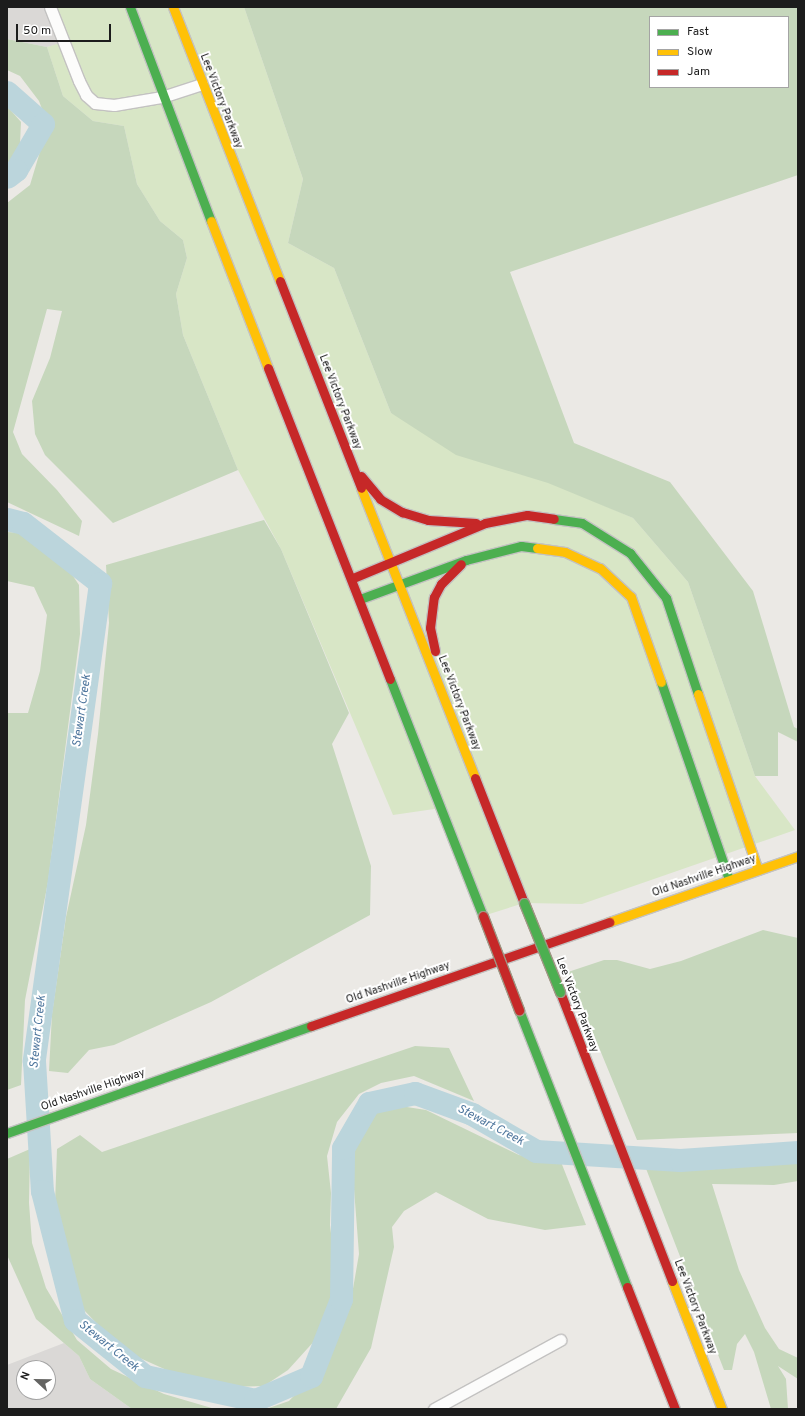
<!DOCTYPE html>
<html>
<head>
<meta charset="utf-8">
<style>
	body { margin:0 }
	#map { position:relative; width:805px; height:1416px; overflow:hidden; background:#ebe9e5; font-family:Overpass,sans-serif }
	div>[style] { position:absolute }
	.residential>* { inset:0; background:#dad8d6 }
	.grass>* { inset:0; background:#d8e6c6 }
	.forest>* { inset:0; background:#c6d7bc }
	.river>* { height:23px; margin:-11.5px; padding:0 11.5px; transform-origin:11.5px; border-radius:11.5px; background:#bbd5dc }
	.roads { filter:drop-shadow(1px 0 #c3c2c1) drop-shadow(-1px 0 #c3c2c1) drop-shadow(0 1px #c3c2c1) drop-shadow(0 -1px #c3c2c1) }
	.street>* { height:11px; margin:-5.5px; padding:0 5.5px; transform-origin:5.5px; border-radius:5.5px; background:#fcfcfb }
	.fast>* { height:9px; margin:-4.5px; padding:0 4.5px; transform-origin:4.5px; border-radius:4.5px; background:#4caf50 }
	.slow>* { height:9px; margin:-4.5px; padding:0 4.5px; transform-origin:4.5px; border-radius:4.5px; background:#ffc107 }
	.jam>* { height:9px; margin:-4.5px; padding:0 4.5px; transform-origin:4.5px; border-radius:4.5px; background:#c62828 }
	.bridges { filter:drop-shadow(1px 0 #9f9684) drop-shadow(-1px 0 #9f9684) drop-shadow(0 1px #9f9684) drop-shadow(0 -1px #9f9684) }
	.fast-bridge>* { height:9px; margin:-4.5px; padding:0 4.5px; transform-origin:4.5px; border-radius:4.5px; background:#4caf50 }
	.jam-bridge>* { height:9px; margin:-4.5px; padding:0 4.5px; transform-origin:4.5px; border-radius:4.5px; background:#c62828 }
	span { translate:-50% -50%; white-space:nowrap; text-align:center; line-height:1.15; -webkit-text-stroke:4px #fff; paint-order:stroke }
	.street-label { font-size:11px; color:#1c1c1c }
	.water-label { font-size:12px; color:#4e769d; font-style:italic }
	.frame { position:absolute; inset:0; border:8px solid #1c1c1c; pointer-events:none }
	.legend { position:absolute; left:649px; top:16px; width:140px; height:72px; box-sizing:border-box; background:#fff; border:1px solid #a4a4a4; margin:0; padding:5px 7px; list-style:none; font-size:12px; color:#1c1c1c }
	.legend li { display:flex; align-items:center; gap:8px; height:20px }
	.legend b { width:20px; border:1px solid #a4a4a4 }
	.north { position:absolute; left:16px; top:1360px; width:40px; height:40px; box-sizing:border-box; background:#fff; border:1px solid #a4a4a4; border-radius:50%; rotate:292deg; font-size:11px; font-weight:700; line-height:16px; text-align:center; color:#1c1c1c }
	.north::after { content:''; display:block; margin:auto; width:14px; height:18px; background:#646462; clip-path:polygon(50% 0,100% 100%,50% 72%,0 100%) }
	.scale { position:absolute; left:16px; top:24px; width:95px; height:18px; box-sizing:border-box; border:2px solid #1c1c1c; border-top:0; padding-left:5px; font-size:12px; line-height:14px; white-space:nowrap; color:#1c1c1c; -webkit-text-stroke:3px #fff; paint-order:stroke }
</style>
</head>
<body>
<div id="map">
	<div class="residential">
		<i style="clip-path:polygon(7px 7px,52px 7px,64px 43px,47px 47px,7px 39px)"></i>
		<i style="clip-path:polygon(evenodd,64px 1343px,79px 1356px,90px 1379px,132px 1409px,7px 1409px,7px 1365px,64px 1343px,24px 1368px,48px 1368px,48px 1392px,24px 1392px,24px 1368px)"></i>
	</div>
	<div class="grass">
		<i style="clip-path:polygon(50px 7px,244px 7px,303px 179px,288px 243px,334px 268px,391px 413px,633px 518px,688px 582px,755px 776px,795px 830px,582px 904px,524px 903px,483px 916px,441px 808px,393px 815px,281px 549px,238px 470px,183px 335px,176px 294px,187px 258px,183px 240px,160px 221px,137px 184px,124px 126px,93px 121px,63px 96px,47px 47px,64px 42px)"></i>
	</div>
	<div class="forest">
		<i style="clip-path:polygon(evenodd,244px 7px,798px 7px,798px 175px,510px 272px,574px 443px,670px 482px,753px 591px,794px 727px,798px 729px,798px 742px,778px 732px,778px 776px,755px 776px,688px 582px,633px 518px,548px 483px,456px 455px,391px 413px,334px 268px,288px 243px,303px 179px,244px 7px,650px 17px,788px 17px,788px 87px,650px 87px,650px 17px)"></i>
		<i style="clip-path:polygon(7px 39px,47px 47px,63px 96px,93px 121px,124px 126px,137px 184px,160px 221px,183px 240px,187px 258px,176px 294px,183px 335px,238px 470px,113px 523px,45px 455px,35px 434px,32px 401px,50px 358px,62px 311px,47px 309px,13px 432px,22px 454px,57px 490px,82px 521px,79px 536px,7px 502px,7px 203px,30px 185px,48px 125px,39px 101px,20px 76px,7px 70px)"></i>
		<i style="clip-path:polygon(7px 106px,21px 122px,20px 144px,7px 166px)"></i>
		<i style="clip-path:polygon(264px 520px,281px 549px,349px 713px,332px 744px,371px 866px,370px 915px,211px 1002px,114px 1045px,89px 1050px,68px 1073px,49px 1071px,52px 1014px,66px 917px,86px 825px,98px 734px,109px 623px,106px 565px)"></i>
		<i style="clip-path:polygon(7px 532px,22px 533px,63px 561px,79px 585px,80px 634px,48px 882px,25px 1000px,21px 1085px,7px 1090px,7px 713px,28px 713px,40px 671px,47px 615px,34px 587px,7px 581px)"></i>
		<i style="clip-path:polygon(763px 930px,798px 938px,798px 1133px,637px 1140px,568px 972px,604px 960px,617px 960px,650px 969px,681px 961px)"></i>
		<i style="clip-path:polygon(415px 1046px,449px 1048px,474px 1101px,414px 1076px,381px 1083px,359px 1094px,337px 1122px,327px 1156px,331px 1193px,330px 1225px,335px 1267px,332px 1304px,317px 1338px,288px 1370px,264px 1386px,224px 1387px,171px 1372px,122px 1350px,83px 1309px,55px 1204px,57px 1149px,80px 1135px,102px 1152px)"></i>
		<i style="clip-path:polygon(394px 1105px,426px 1110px,519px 1155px,561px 1162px,586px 1225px,545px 1230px,488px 1219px,436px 1192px,404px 1211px,392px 1227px,394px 1247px,371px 1348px,336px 1409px,266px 1409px,289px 1401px,324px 1364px,350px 1306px,359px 1254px,351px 1150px,370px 1114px)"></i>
		<i style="clip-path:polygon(30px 1149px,29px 1203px,32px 1243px,46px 1288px,77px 1340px,111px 1369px,164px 1394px,215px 1409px,132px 1409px,90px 1379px,79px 1356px,36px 1319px,7px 1255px,7px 1159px)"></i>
		<i style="clip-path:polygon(798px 1162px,798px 1181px,774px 1185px,712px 1184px,739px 1270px,765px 1328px,779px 1349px,798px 1358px,798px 1379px,778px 1366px,786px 1379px,788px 1409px,771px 1409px,754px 1352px,745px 1334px,737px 1344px,732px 1370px,724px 1370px,645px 1166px)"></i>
	</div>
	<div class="river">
		<i style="left:7px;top:92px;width:48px;rotate:41.6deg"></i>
		<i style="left:43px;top:124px;width:53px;rotate:120.4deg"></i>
		<i style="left:16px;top:170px;width:11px;rotate:142deg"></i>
		<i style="left:7px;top:519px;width:16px;rotate:14deg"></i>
		<i style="left:23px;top:523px;width:98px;rotate:37.9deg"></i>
		<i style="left:100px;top:583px;width:483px;rotate:97.9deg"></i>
		<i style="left:34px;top:1061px;width:130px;rotate:86.5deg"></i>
		<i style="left:42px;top:1191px;width:133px;rotate:75.7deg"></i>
		<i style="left:75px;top:1320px;width:90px;rotate:38.7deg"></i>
		<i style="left:145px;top:1376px;width:113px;rotate:12.3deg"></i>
		<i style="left:255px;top:1400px;width:61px;rotate:-23.2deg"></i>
		<i style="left:311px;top:1376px;width:83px;rotate:-68.7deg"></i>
		<i style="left:341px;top:1299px;width:151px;rotate:-89.2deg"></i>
		<i style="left:343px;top:1148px;width:52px;rotate:-60deg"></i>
		<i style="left:369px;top:1103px;width:47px;rotate:-12.3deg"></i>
		<i style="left:415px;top:1093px;width:61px;rotate:20.2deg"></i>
		<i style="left:472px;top:1114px;width:74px;rotate:30deg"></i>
		<i style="left:536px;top:1151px;width:144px;rotate:3.6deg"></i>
		<i style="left:680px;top:1160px;width:118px;rotate:-3.9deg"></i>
	</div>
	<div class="roads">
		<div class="street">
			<i style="left:50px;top:7px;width:79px;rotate:68.6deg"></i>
			<i style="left:79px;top:81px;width:16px;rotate:63deg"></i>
			<i style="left:86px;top:95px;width:12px;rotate:42deg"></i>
			<i style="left:95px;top:103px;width:19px;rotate:6deg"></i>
			<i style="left:114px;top:105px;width:49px;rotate:-9.5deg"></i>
			<i style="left:162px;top:97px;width:42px;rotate:-18deg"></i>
			<i style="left:434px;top:1409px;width:144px;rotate:-28.7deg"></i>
		</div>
		<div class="fast">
			<i style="left:130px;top:7px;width:229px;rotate:69.3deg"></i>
			<i style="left:554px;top:519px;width:28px;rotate:8deg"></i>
			<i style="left:582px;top:523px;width:57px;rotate:32deg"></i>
			<i style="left:630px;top:553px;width:58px;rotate:51.3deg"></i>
			<i style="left:666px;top:598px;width:101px;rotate:71.6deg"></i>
			<i style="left:360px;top:599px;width:113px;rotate:-20.2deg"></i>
			<i style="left:466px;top:560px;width:57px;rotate:-14.3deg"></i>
			<i style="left:521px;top:546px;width:16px;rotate:7deg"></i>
			<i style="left:390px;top:679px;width:255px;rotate:68.6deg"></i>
			<i style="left:661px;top:682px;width:209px;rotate:71deg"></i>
			<i style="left:519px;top:1010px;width:297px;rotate:68.7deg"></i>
			<i style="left:7px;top:1133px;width:322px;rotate:-19.4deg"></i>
		</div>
		<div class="slow">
			<i style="left:173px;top:7px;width:294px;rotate:68.7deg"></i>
			<i style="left:211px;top:221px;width:158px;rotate:68.8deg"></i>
			<i style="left:361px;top:488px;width:312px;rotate:68.5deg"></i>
			<i style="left:537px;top:548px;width:28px;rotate:8deg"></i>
			<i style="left:565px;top:552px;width:38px;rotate:25deg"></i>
			<i style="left:600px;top:568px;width:42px;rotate:43.1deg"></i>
			<i style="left:631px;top:597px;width:90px;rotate:70.6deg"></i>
			<i style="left:698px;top:694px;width:186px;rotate:71.2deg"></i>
			<i style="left:609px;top:922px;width:200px;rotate:-19.2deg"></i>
			<i style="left:672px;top:1281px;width:137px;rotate:68.7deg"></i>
		</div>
		<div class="jam">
			<i style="left:280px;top:281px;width:222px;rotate:68.6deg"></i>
			<i style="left:268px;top:368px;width:334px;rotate:68.6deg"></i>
			<i style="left:361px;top:476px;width:30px;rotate:50deg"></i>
			<i style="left:380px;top:499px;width:26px;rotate:31deg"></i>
			<i style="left:402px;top:512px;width:27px;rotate:17deg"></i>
			<i style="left:428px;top:520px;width:48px;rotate:3.6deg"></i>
			<i style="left:353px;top:578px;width:143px;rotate:-22.6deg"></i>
			<i style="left:485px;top:523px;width:43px;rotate:-10.8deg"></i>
			<i style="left:527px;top:515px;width:27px;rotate:8deg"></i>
			<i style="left:435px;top:651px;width:24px;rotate:-102deg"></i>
			<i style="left:430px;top:628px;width:31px;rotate:-83deg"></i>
			<i style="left:434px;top:597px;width:15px;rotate:-62deg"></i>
			<i style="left:441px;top:584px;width:28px;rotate:-45deg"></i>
			<i style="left:475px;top:778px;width:134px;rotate:68.6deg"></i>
			<i style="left:560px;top:992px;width:310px;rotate:68.8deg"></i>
			<i style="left:311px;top:1026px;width:316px;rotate:-19.2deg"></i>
			<i style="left:627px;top:1287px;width:131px;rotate:68.5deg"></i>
		</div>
	</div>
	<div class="bridges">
		<div class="fast-bridge">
			<i style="left:524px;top:903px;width:96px;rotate:68deg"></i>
		</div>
		<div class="jam-bridge">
			<i style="left:483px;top:916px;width:101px;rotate:69deg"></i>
		</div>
	</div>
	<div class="street-label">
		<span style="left:221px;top:101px;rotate:69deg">Lee Victory Parkway</span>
		<span style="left:340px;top:402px;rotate:69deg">Lee Victory Parkway</span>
		<span style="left:459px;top:703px;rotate:69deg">Lee Victory Parkway</span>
		<span style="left:704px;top:876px;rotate:-19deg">Old Nashville Highway</span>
		<span style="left:398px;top:983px;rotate:-19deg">Old Nashville Highway</span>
		<span style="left:577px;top:1005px;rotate:69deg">Lee Victory Parkway</span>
		<span style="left:93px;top:1090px;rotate:-19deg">Old Nashville Highway</span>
		<span style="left:695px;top:1307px;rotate:69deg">Lee Victory Parkway</span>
	</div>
	<div class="water-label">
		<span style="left:83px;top:711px;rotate:-82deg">Stewart Creek</span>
		<span style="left:39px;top:1032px;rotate:-84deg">Stewart Creek</span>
		<span style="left:490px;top:1126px;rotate:28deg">Stewart Creek</span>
		<span style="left:108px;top:1347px;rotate:39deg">Stewart Creek</span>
	</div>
	<div class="frame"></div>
	<ul class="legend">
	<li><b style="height:5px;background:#4caf50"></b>Fast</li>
	<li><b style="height:5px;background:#ffc107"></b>Slow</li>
	<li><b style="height:5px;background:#c62828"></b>Jam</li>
	</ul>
	<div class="north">N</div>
	<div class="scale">50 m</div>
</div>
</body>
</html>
